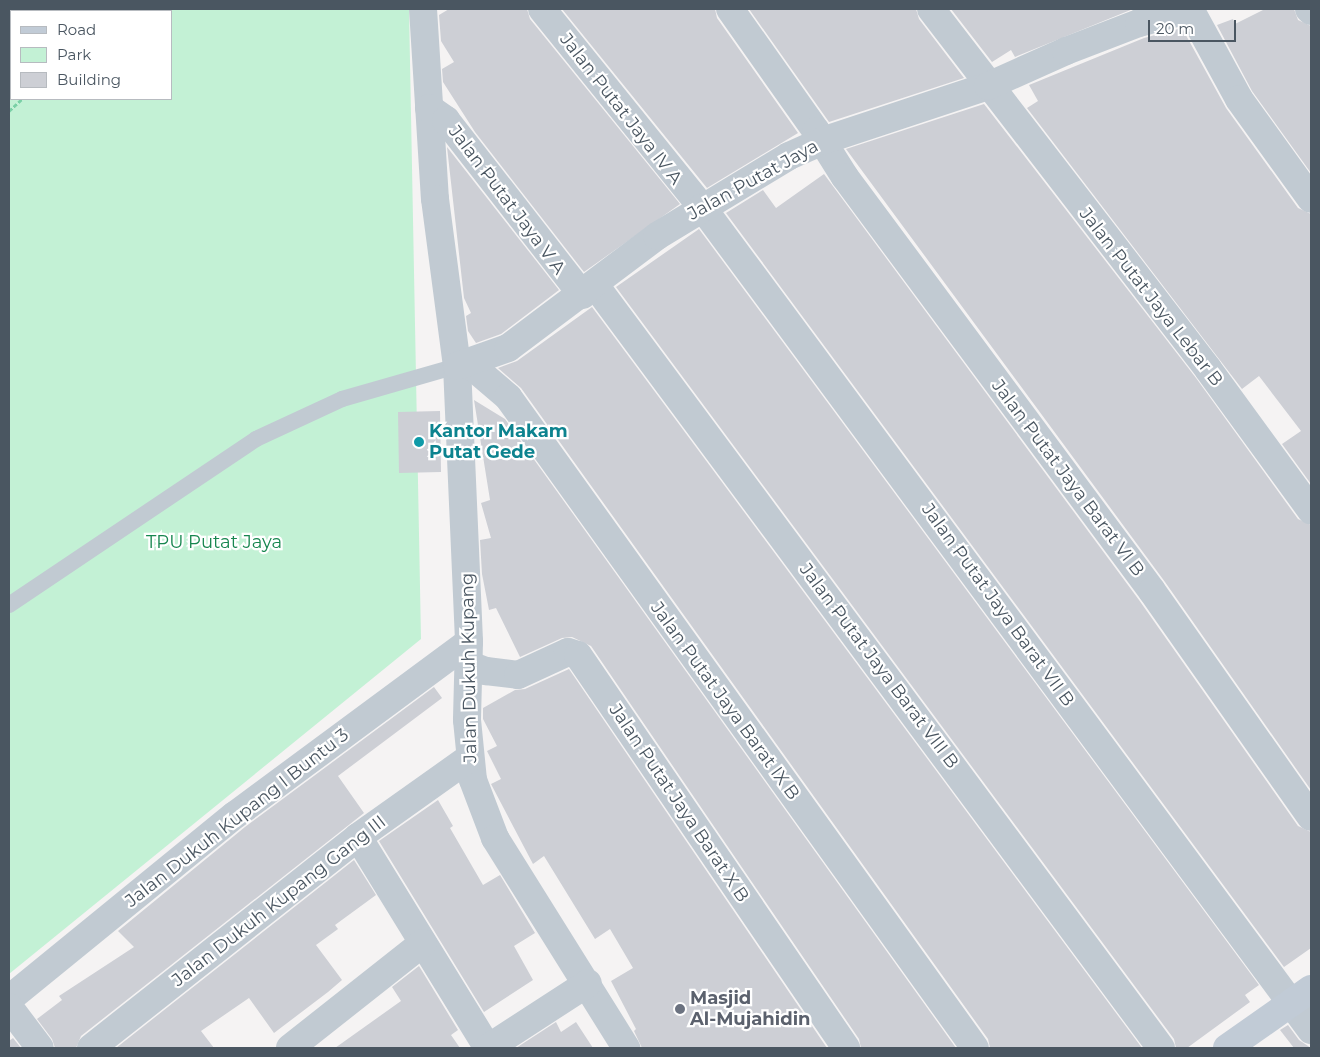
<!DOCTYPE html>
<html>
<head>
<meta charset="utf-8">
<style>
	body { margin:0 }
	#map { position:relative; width:1320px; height:1057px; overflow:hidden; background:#f5f3f3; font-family:Montserrat,sans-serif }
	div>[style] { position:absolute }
	.green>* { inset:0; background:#c3f1d5 }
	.building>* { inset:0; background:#cdcfd5 }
	.path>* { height:3px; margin-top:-1.5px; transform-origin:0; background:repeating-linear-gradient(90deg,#7ad0a6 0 4px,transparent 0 6.5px) }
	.lane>* { height:16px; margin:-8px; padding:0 8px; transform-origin:8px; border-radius:8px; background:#c1cad2 }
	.street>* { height:28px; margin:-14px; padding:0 14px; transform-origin:14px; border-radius:14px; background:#c1cad2 }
	.secondary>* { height:28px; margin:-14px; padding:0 14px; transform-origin:14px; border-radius:14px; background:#c1cbd6 }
	.dots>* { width:14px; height:14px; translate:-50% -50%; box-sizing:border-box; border:2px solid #fff; border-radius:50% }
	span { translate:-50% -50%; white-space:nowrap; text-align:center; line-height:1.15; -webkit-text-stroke:4.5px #fff; paint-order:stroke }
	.street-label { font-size:18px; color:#4a5661 }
	.culture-label { font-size:18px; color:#0d838f; font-weight:700 }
	.left { translate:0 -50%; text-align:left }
	.park-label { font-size:18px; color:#17864f }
	.worship-label { font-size:18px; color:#5b616d; font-weight:700 }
	.frame { position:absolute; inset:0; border:10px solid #4a5661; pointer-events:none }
	.legend { position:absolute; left:10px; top:10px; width:162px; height:90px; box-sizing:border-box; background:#fff; border:1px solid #b7bbc0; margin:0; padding:6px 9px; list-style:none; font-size:15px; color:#4a5661 }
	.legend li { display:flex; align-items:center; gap:10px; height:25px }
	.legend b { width:25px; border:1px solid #b7bbc0 }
	.scale { position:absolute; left:1148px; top:20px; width:88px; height:22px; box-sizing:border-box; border:2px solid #4a5661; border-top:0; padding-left:6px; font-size:15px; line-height:18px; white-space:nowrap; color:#4a5661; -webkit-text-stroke:4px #fff; paint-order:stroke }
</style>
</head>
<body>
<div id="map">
	<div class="green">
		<i style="clip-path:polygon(88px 9px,409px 9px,421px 639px,9px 974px,9px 86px,11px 83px,11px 99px,171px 99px,171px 11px,85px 11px)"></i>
	</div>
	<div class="building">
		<i style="clip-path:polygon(449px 9px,527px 9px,530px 19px,680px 204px,584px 272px,475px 132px,443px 82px,442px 69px,454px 62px,441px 41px,439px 15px)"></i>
		<i style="clip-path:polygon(562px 9px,715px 9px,717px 18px,798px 133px,707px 188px)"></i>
		<i style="clip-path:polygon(749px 9px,916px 9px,919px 19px,964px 78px,829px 122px)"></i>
		<i style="clip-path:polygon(951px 9px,1133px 9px,1015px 57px,1011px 50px,992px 62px)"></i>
		<i style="clip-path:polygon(1265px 9px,1294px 9px,1298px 20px,1311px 26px,1311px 173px,1252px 91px,1217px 25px,1233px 19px,1235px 24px)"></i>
		<i style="clip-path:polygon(1182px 28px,1226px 108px,1298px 208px,1311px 214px,1311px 484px,1282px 444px,1301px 431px,1259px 376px,1242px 389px,1027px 108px,1038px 101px,1029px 85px,1144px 38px)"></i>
		<i style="clip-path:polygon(984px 104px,1196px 378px,1298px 519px,1311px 525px,1311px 790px,1165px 582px,846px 149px)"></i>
		<i style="clip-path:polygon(447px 147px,559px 290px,501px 334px,476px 343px,468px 331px,466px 316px,471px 313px,464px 298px)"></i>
		<i style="clip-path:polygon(824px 174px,1139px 600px,1298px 826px,1311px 832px,1311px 948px,1284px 967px,726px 213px,763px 190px,776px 208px)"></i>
		<i style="clip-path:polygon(699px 229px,1259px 985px,1245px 995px,1250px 1002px,1187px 1048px,1176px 1048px,1174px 1039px,616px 287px)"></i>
		<i style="clip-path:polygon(592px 307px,1142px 1048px,990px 1048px,988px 1039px,521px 388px,498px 368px,517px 361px)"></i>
		<i style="clip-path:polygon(474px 400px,505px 419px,956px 1048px,861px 1048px,859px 1039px,591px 646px,572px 637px,562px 638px,520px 657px,496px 608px,489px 610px,482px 574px,480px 540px,491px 538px,481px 503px,490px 500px)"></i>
		<i style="clip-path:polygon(440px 411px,441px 472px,399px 473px,398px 412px)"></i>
		<i style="clip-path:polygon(569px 669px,827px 1048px,642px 1048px,634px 1031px,636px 1029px,611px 981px,633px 968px,610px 929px,595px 939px,544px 856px,533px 864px,491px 784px,501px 779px,487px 751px,497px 746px,483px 719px,483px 708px,515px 690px,525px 689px)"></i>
		<i style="clip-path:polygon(434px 687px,442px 698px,338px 776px,364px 813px,81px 1036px,76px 1048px,55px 1048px,52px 1039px,37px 1019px,62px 1000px,59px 996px,134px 947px,118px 931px,245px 827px)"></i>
		<i style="clip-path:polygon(438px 800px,453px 826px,450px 828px,483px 885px,500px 875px,535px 933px,514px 946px,533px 980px,484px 1012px,379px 841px)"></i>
		<i style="clip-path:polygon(354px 860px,376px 895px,335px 925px,338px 929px,316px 945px,342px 980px,328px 992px,274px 1033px,249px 998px,201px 1031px,214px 1048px,116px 1048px)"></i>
		<i style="clip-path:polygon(419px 966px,458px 1030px,451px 1035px,460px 1048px,335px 1048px,401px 1001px,392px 987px)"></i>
		<i style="clip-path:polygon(556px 1022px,561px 1032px,576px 1022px,593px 1048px,516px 1048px)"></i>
		<i style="clip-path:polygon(1288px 1025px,1299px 1040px,1311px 1048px,1294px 1048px,1280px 1030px)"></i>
		<i style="clip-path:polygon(13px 1038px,21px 1048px,9px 1048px,9px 1041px)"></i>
	</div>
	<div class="path">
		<i style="left:111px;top:11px;width:3px;rotate:-45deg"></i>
		<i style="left:9px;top:111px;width:18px;rotate:-43deg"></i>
	</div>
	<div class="lane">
		<i style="left:9px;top:605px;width:298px;rotate:-33.9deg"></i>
		<i style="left:256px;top:439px;width:95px;rotate:-24.9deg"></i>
		<i style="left:342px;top:399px;width:120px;rotate:-16deg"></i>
	</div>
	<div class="street">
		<i style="left:423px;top:9px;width:190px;rotate:86.4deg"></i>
		<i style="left:435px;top:199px;width:168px;rotate:82.5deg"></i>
		<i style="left:457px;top:366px;width:276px;rotate:87.5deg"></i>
		<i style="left:469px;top:642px;width:78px;rotate:91.5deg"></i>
		<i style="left:467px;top:720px;width:60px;rotate:84.3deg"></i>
		<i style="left:473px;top:780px;width:62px;rotate:69.2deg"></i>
		<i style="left:495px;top:838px;width:248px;rotate:58deg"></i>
		<i style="left:542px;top:9px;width:255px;rotate:51.1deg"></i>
		<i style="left:702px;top:207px;width:1024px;rotate:53.5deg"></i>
		<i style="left:730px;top:9px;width:149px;rotate:54.8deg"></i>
		<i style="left:816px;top:131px;width:54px;rotate:57.8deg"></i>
		<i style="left:845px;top:177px;width:515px;rotate:53.44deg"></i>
		<i style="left:1152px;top:591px;width:276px;rotate:54.9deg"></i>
		<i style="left:931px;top:9px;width:454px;rotate:52.4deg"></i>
		<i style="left:1208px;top:369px;width:175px;rotate:53.9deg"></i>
		<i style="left:1190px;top:9px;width:102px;rotate:61.4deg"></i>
		<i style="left:1239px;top:99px;width:123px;rotate:54.2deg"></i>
		<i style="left:1309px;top:9px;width:3px;rotate:45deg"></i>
		<i style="left:429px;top:108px;width:21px;rotate:35deg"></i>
		<i style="left:446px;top:120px;width:222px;rotate:52.1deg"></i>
		<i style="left:595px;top:285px;width:950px;rotate:53.43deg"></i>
		<i style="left:467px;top:362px;width:54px;rotate:40.5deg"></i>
		<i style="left:508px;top:397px;width:801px;rotate:54.35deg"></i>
		<i style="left:457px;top:366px;width:54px;rotate:-19.4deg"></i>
		<i style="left:508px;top:348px;width:186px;rotate:-36.9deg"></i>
		<i style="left:657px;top:236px;width:154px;rotate:-31.2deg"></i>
		<i style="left:789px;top:156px;width:36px;rotate:-24deg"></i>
		<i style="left:822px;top:141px;width:175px;rotate:-18.3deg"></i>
		<i style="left:988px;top:86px;width:85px;rotate:-24.2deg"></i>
		<i style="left:1066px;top:51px;width:78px;rotate:-21deg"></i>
		<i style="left:1139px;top:23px;width:54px;rotate:-15.1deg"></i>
		<i style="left:470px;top:665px;width:17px;rotate:21deg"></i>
		<i style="left:486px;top:671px;width:32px;rotate:7deg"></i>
		<i style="left:518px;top:675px;width:55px;rotate:-24.7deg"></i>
		<i style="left:568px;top:652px;width:10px;rotate:17deg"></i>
		<i style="left:578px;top:655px;width:476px;rotate:55.7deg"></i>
		<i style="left:358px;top:837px;width:248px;rotate:58.4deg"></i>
		<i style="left:9px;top:999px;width:291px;rotate:-39.2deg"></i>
		<i style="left:235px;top:815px;width:291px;rotate:-36.5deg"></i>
		<i style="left:9px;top:1007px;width:51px;rotate:52.9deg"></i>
		<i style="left:91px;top:1048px;width:340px;rotate:-38.3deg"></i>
		<i style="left:358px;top:837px;width:136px;rotate:-35.4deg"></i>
		<i style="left:290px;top:1048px;width:169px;rotate:-38.3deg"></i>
		<i style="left:488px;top:1048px;width:119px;rotate:-33deg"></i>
	</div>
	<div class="secondary">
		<i style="left:1227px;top:1048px;width:103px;rotate:-35.1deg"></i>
	</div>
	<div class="dots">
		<i style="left:419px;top:442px;background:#0f9aa8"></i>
		<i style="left:680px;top:1009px;background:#6b7280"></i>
	</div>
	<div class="street-label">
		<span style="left:621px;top:109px;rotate:52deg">Jalan Putat Jaya IV A</span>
		<span style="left:753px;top:180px;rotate:-29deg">Jalan Putat Jaya</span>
		<span style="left:507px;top:200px;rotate:53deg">Jalan Putat Jaya V A</span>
		<span style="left:1151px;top:297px;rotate:52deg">Jalan Putat Jaya Lebar B</span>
		<span style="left:1068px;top:478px;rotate:53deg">Jalan Putat Jaya Barat VI B</span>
		<span style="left:998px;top:605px;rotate:54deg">Jalan Putat Jaya Barat VII B</span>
		<span style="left:879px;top:666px;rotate:53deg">Jalan Putat Jaya Barat VIII B</span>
		<span style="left:469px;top:668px;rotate:-91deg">Jalan Dukuh Kupang</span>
		<span style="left:725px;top:701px;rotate:54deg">Jalan Putat Jaya Barat IX B</span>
		<span style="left:679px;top:803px;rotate:56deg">Jalan Putat Jaya Barat X B</span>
		<span style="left:237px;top:818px;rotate:-38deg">Jalan Dukuh Kupang I Buntu 3</span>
		<span style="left:279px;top:901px;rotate:-38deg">Jalan Dukuh Kupang Gang III</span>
	</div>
	<div class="culture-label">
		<span class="left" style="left:429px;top:442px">Kantor Makam<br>Putat Gede</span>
	</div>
	<div class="park-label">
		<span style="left:214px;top:542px">TPU Putat Jaya</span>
	</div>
	<div class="worship-label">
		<span class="left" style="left:690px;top:1009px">Masjid<br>Al-Mujahidin</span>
	</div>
	<div class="frame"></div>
	<ul class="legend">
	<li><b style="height:6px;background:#c1cbd6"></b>Road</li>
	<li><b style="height:14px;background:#c3f1d5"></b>Park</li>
	<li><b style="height:14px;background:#cdcfd5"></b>Building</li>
	</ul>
	<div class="scale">20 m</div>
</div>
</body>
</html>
